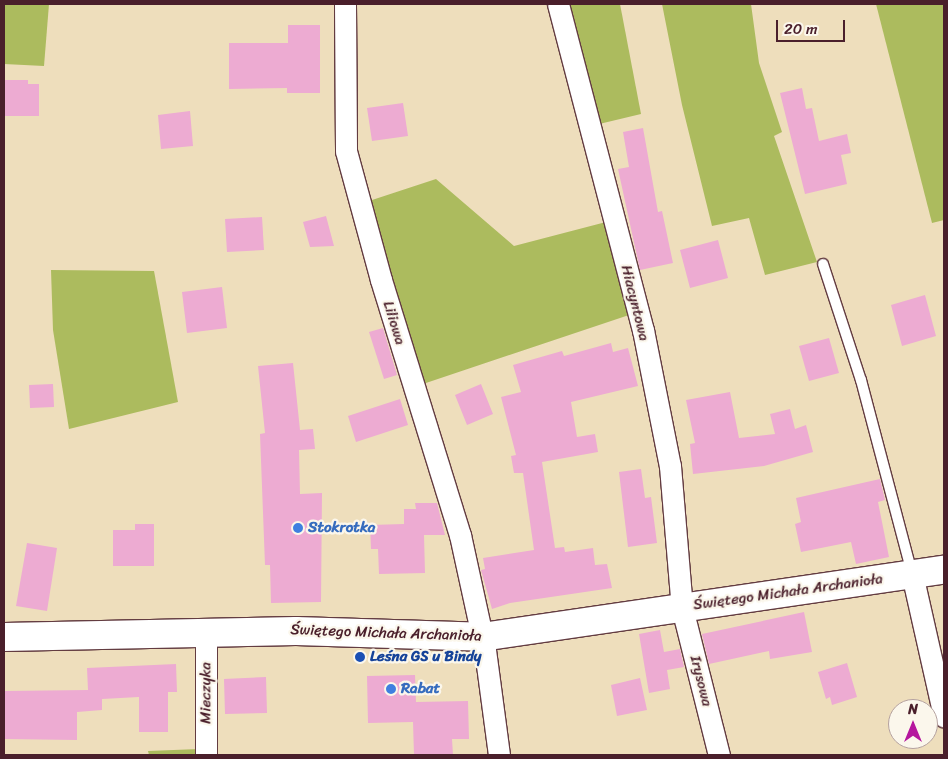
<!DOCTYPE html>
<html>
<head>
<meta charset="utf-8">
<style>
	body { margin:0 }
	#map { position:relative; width:948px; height:759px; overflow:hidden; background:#eedebc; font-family:Sriracha,sans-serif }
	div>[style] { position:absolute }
	.green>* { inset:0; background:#acbb5e }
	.building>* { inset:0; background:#edabd2 }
	.roads { filter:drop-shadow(1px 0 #633c41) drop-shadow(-1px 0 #633c41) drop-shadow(0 1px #633c41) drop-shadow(0 -1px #633c41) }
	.lane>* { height:10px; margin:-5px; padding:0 5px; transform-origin:5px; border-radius:5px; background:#fff }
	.street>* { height:21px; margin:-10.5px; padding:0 10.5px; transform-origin:10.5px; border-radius:10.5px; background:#fff }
	.secondary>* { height:28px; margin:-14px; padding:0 14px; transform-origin:14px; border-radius:14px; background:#fff }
	.dots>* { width:14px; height:14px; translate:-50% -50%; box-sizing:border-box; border:2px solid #fbf7ec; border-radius:50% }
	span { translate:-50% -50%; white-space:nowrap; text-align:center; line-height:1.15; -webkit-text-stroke:4.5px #fbf7ec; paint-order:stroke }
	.street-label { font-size:15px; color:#4a1f2b }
	.shop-label { font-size:15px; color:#366cbe; font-weight:700 }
	.left { translate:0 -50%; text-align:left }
	.transit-label { font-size:15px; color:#164399; font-weight:700 }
	.frame { position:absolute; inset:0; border:5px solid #4a1f2b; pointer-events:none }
	.north { position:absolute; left:888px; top:699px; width:50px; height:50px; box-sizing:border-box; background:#fbf7ec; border:1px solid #b4a19f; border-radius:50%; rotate:0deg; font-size:14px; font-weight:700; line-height:20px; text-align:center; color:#4a1f2b }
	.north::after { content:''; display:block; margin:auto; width:18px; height:22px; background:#b5179e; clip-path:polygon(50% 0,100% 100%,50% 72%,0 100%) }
	.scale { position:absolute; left:776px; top:20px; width:69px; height:22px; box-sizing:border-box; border:2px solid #4a1f2b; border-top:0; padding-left:6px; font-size:15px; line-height:18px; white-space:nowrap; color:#4a1f2b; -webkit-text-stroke:4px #fbf7ec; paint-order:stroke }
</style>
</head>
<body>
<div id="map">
	<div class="green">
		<i style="clip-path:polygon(4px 4px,49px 4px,44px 66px,4px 64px)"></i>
		<i style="clip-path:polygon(563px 4px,620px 4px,641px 114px,595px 125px)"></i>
		<i style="clip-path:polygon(662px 4px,751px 4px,759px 63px,782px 132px,774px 136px,817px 262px,765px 275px,749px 218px,712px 226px,682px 105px)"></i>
		<i style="clip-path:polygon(876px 4px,944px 4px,944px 220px,932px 223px)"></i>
		<i style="clip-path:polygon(436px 179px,514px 246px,606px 222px,629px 315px,420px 385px,366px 202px)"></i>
		<i style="clip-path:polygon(51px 270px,154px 271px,178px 402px,69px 429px,53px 330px)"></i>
		<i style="clip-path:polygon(199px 749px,199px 755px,149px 755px,148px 751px)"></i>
	</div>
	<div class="building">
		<i style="clip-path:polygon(288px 25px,320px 25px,320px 93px,287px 93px,287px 88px,229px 89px,229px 43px,288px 43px)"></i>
		<i style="clip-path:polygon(4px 80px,28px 80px,28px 84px,39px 84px,39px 116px,4px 116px)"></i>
		<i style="clip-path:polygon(802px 88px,806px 109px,812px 108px,819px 141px,847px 134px,851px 153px,841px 155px,847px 184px,805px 194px,780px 93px)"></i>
		<i style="clip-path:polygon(403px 103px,408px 136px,372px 141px,367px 108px)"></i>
		<i style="clip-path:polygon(190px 111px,193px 146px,161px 149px,158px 115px)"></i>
		<i style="clip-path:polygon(643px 128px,658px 212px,662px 211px,673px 263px,640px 270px,618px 169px,629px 167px,623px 132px)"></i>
		<i style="clip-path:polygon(326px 216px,334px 246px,310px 247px,303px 222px)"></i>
		<i style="clip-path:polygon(262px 217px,264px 250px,227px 252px,225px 219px)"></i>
		<i style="clip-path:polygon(718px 240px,728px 278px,690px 288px,680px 250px)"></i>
		<i style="clip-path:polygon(222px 287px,227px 328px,187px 333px,182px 292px)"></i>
		<i style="clip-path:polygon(925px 295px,936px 336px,902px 346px,891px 305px)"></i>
		<i style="clip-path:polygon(383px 328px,397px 375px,384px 379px,369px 332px)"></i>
		<i style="clip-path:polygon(829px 338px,839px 373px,809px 381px,799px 346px)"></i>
		<i style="clip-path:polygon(611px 343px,613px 352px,628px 348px,638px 386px,571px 402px,577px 437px,595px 434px,598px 452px,542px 462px,555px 548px,564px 547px,565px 552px,593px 548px,595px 565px,607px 564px,612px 588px,510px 603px,492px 609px,481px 570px,485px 569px,483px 558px,534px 550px,523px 473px,514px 473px,511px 456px,516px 455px,501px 397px,521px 392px,513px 365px,562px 351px,564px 356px)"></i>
		<i style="clip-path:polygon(293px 363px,300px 430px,313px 429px,315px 449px,299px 450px,300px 494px,322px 493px,321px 602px,271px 603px,270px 565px,265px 565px,260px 434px,265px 433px,258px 366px)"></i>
		<i style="clip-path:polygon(53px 384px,54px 407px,30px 408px,29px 385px)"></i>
		<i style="clip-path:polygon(481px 384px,493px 414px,467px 425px,455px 395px)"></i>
		<i style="clip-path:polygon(730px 392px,739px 438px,775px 434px,770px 414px,790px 409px,795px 429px,806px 425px,813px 452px,764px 466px,693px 474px,690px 444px,695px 443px,686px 400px)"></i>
		<i style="clip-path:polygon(400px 399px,408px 425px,356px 442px,348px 416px)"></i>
		<i style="clip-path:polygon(641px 469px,645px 498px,651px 497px,657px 543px,628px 547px,619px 472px)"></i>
		<i style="clip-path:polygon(880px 479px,885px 500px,878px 502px,889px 557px,856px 564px,851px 542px,801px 552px,795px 524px,801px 522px,796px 498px)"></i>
		<i style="clip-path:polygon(415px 503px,437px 503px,445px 535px,424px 535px,425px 573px,379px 574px,378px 549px,371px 549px,370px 525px,404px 524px,404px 509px,416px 509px)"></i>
		<i style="clip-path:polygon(135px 524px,154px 524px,154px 566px,113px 566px,113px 530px,135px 530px)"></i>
		<i style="clip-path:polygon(27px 543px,57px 548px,47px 611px,16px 606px)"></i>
		<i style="clip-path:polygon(804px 612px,812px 652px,770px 659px,769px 651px,709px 664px,702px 634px)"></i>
		<i style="clip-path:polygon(660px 630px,664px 652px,680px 649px,684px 667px,667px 670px,670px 689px,649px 693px,639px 634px)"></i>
		<i style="clip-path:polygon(847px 663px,857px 697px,832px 705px,830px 697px,826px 699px,818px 672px)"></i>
		<i style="clip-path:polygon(176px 664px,177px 692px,168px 692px,168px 732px,139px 732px,139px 697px,102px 699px,102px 710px,77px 712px,77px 740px,4px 739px,4px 691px,88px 690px,87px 668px)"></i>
		<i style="clip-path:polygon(415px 675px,416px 702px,468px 701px,469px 739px,452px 739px,453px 755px,414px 755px,413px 722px,368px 723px,367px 676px)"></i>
		<i style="clip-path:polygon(266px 677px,267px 713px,225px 714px,224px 679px)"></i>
		<i style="clip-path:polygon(640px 678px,647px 710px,617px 716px,611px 685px)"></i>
	</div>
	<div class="roads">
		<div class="lane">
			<i style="left:823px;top:264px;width:122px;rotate:71.9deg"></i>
			<i style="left:861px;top:380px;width:200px;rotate:75.2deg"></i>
		</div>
		<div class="street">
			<i style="left:345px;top:4px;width:147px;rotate:89.6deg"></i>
			<i style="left:346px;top:151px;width:134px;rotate:74.8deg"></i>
			<i style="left:381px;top:280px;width:267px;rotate:72.8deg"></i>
			<i style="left:460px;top:535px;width:118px;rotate:77.7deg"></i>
			<i style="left:485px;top:650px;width:106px;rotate:82.4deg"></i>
			<i style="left:558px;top:4px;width:337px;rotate:75.4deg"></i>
			<i style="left:643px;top:330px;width:139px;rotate:78.8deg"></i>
			<i style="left:670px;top:466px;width:143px;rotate:85.2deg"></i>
			<i style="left:682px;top:608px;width:152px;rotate:75.9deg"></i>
			<i style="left:912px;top:574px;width:146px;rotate:77.3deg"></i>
			<i style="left:206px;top:631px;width:124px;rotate:90deg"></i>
		</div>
		<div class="secondary">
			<i style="left:4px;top:637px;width:292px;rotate:-1.2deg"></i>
			<i style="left:296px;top:631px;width:186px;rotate:1.8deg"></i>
			<i style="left:482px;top:637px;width:467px;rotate:-8.3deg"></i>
		</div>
	</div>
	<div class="dots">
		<i style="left:298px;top:528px;background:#3f7fe0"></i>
		<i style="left:360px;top:657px;background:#1a4fb4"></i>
		<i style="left:391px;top:689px;background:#3f7fe0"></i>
	</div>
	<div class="street-label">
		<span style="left:635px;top:303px;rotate:76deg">Hiacyntowa</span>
		<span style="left:394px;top:323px;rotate:73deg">Liliowa</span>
		<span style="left:788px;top:592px;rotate:-8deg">Świętego Michała Archanioła</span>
		<span style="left:386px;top:633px;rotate:2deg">Świętego Michała Archanioła</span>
		<span style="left:701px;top:681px;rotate:76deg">Irysowa</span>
		<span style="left:206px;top:693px;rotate:-90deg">Mieczyka</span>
	</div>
	<div class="shop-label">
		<span class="left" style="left:308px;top:528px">Stokrotka</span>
		<span class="left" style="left:401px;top:689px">Rabat</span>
	</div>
	<div class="transit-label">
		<span class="left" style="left:370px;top:657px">Leśna GS u Bindy</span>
	</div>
	<div class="frame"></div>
	<div class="north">N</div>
	<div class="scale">20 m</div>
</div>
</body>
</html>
